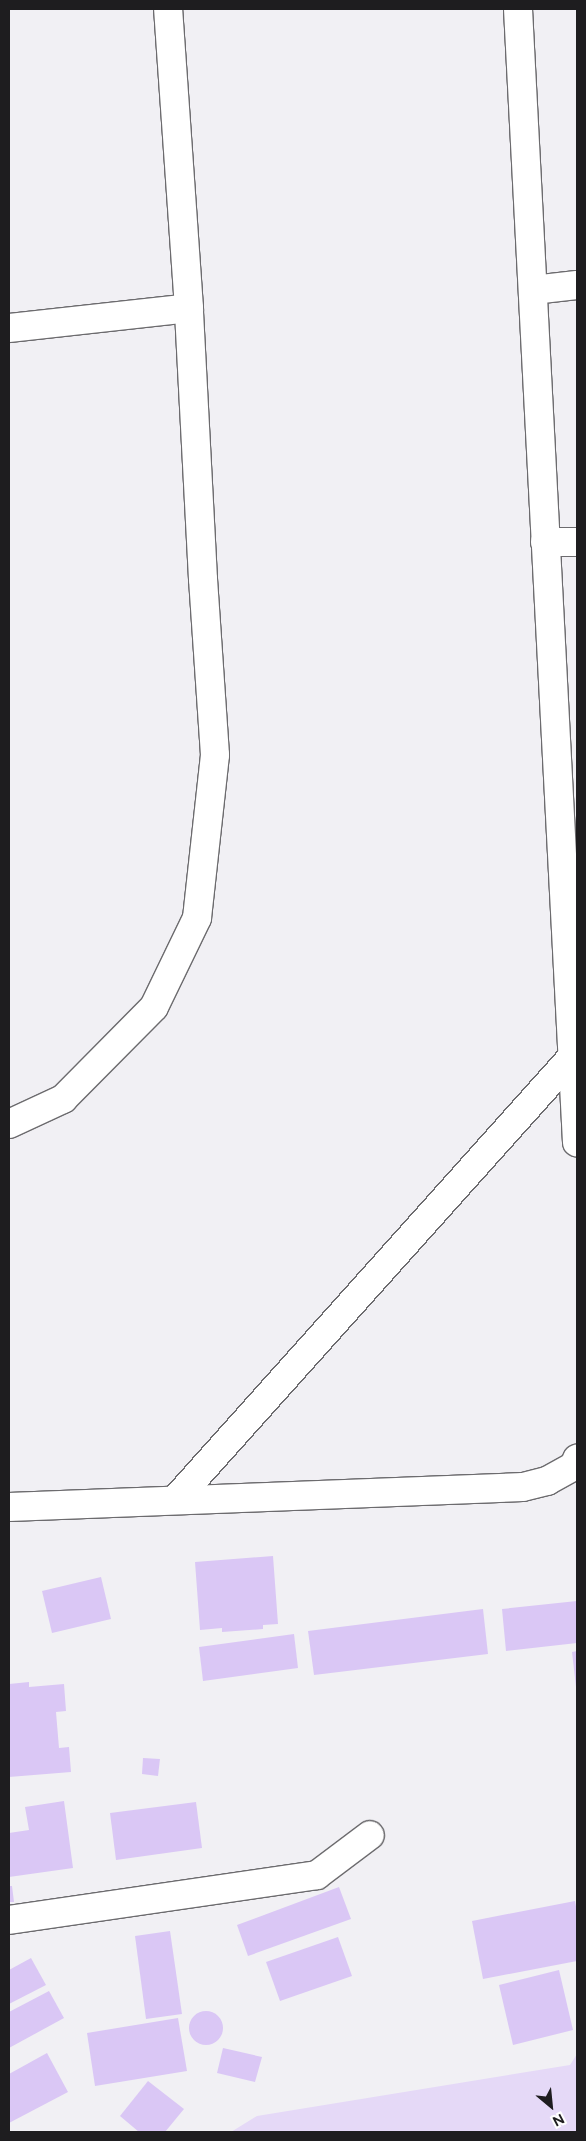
<!DOCTYPE html>
<html>
<head>
<meta charset="utf-8">
<style>
	body { margin:0 }
	#map { position:relative; width:586px; height:2141px; overflow:hidden; background:#f1f0f4; font-family:Figtree,sans-serif }
	div>[style] { position:absolute }
	.green>* { inset:0; background:#e5d9f7 }
	.building>* { inset:0; background:#dac7f5 }
	.round { border-radius:50% }
	.roads { filter:drop-shadow(1px 0 #6c6b6e) drop-shadow(-1px 0 #6c6b6e) drop-shadow(0 1px #6c6b6e) drop-shadow(0 -1px #6c6b6e) }
	.minor>* { height:28px; margin:-14px; padding:0 14px; transform-origin:14px; border-radius:14px; background:#fff }
	span { translate:-50% -50%; white-space:nowrap; text-align:center; line-height:1.15; -webkit-text-stroke:4px #fefefe; paint-order:stroke }
	.frame { position:absolute; inset:0; border:10px solid #1e1d1f; pointer-events:none }
	.north { position:absolute; left:526px; top:2081px; width:50px; height:50px; -webkit-text-stroke:4px #fefefe; paint-order:stroke; rotate:152deg; font-size:14px; font-weight:700; line-height:20px; text-align:center; color:#1e1d1f }
	.north::after { content:''; display:block; margin:auto; width:18px; height:22px; background:#1e1d1f; clip-path:polygon(50% 0,100% 100%,50% 72%,0 100%) }
</style>
</head>
<body>
<div id="map">
	<div class="green">
		<i style="clip-path:polygon(577px 2054px,577px 2132px,231px 2132px,257px 2116px,570px 2065px)"></i>
	</div>
	<div class="building">
		<i style="clip-path:polygon(273px 1556px,278px 1624px,263px 1625px,263px 1629px,222px 1632px,222px 1628px,200px 1630px,195px 1562px)"></i>
		<i style="clip-path:polygon(101px 1577px,111px 1619px,52px 1633px,42px 1591px)"></i>
		<i style="clip-path:polygon(577px 1601px,577px 1643px,506px 1651px,502px 1609px)"></i>
		<i style="clip-path:polygon(483px 1609px,488px 1654px,314px 1675px,308px 1631px)"></i>
		<i style="clip-path:polygon(294px 1634px,298px 1668px,203px 1681px,199px 1647px)"></i>
		<i style="clip-path:polygon(577px 1651px,577px 1687px,576px 1687px,572px 1652px)"></i>
		<i style="clip-path:polygon(29px 1682px,29px 1687px,64px 1684px,66px 1711px,56px 1712px,59px 1748px,69px 1747px,71px 1772px,9px 1777px,9px 1684px)"></i>
		<i style="clip-path:polygon(143px 1758px,160px 1759px,158px 1776px,142px 1774px)"></i>
		<i style="clip-path:polygon(64px 1801px,73px 1868px,9px 1877px,9px 1833px,29px 1830px,25px 1807px)"></i>
		<i style="clip-path:polygon(196px 1802px,202px 1848px,116px 1860px,110px 1813px)"></i>
		<i style="clip-path:polygon(9px 1886px,12px 1886px,14px 1902px,9px 1902px)"></i>
		<i style="clip-path:polygon(339px 1887px,351px 1919px,248px 1956px,237px 1925px)"></i>
		<i style="clip-path:polygon(575px 1901px,577px 1912px,577px 1961px,483px 1979px,472px 1921px)"></i>
		<i style="clip-path:polygon(170px 1931px,182px 2014px,146px 2019px,135px 1936px)"></i>
		<i style="clip-path:polygon(338px 1937px,352px 1976px,280px 2001px,266px 1962px)"></i>
		<i style="clip-path:polygon(31px 1958px,46px 1985px,9px 2004px,9px 1970px)"></i>
		<i style="clip-path:polygon(559px 1970px,573px 2030px,513px 2045px,499px 1985px)"></i>
		<i style="clip-path:polygon(49px 1991px,64px 2018px,9px 2048px,9px 2012px)"></i>
		<i class="round" style="left:189px;top:2011px;width:34px;height:34px"></i>
		<i style="clip-path:polygon(178px 2018px,187px 2071px,95px 2086px,87px 2033px)"></i>
		<i style="clip-path:polygon(223px 2048px,262px 2057px,255px 2082px,217px 2073px)"></i>
		<i style="clip-path:polygon(47px 2053px,68px 2092px,9px 2123px,9px 2074px)"></i>
		<i style="clip-path:polygon(148px 2081px,184px 2109px,165px 2132px,139px 2132px,120px 2116px)"></i>
	</div>
	<div class="roads">
		<div class="minor">
			<i style="left:518px;top:9px;width:1135px;rotate:87.02deg"></i>
			<i style="left:533px;top:290px;width:44px;rotate:-6.5deg"></i>
			<i style="left:9px;top:328px;width:181px;rotate:-6.3deg"></i>
			<i style="left:545px;top:542px;width:32px"></i>
			<i style="left:9px;top:1124px;width:60px;rotate:-24.8deg"></i>
			<i style="left:63px;top:1099px;width:129px;rotate:-45.3deg"></i>
			<i style="left:154px;top:1007px;width:99px;rotate:-64.2deg"></i>
			<i style="left:197px;top:918px;width:164px;rotate:-83.7deg"></i>
			<i style="left:215px;top:755px;width:176px;rotate:-93.9deg"></i>
			<i style="left:203px;top:579px;width:271px;rotate:-93deg"></i>
			<i style="left:189px;top:308px;width:300px;rotate:-94deg"></i>
			<i style="left:176px;top:1499px;width:595px;rotate:-48.13deg"></i>
			<i style="left:9px;top:1507px;width:514px;rotate:-2.23deg"></i>
			<i style="left:523px;top:1487px;width:25px;rotate:-14deg"></i>
			<i style="left:547px;top:1481px;width:31px;rotate:-29deg"></i>
			<i style="left:574px;top:1466px;width:8px;rotate:-67deg"></i>
			<i style="left:9px;top:1920px;width:311px;rotate:-8.3deg"></i>
			<i style="left:317px;top:1875px;width:66px;rotate:-37deg"></i>
		</div>
	</div>
	<div class="frame"></div>
	<div class="north">N</div>
</div>
</body>
</html>
